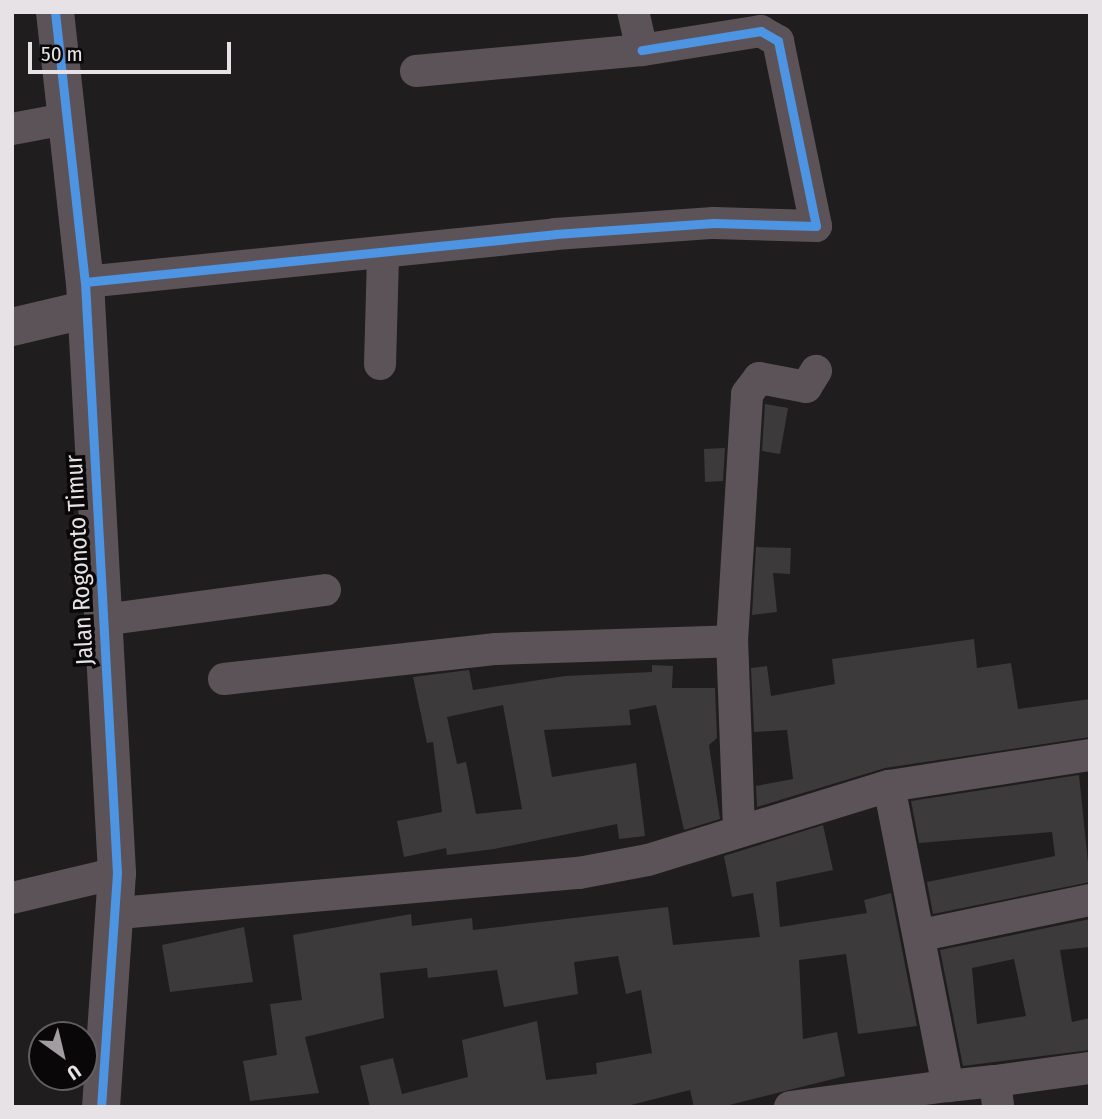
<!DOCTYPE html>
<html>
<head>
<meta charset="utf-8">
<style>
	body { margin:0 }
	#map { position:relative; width:1102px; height:1119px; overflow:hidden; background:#201d1f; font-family:"Fira Sans Condensed",sans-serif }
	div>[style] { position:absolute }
	.building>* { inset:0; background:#3c3a3b }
	.minor>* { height:32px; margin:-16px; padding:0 16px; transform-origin:16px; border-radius:16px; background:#5c5359 }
	.tertiary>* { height:38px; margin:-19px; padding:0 19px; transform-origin:19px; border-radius:19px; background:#5c5359 }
	.cycleway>* { height:9px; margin:-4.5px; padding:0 4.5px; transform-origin:4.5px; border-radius:4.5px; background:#4d94e3 }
	span { translate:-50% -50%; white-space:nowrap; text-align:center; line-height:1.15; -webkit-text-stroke:7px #090708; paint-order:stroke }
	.street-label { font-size:24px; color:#e6e2e5 }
	.frame { position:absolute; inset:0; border:14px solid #e6e2e5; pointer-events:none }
	.north { position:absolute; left:28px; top:1021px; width:70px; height:70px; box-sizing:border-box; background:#090708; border:2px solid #615f60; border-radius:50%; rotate:146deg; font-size:19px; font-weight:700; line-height:28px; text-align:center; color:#e6e2e5 }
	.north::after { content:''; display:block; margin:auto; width:24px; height:32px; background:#a19da0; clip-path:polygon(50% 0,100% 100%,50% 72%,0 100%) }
	.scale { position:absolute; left:28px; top:42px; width:203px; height:32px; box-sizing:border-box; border:4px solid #e6e2e5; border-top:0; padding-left:9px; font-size:21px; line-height:24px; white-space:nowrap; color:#e6e2e5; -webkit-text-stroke:5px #090708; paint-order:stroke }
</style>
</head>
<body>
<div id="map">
	<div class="building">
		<i style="clip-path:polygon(765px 404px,788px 408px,780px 454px,762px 451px)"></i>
		<i style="clip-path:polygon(725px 448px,723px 481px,705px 482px,704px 449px)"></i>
		<i style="clip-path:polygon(756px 547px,791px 548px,790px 574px,773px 573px,777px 612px,752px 615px)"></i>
		<i style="clip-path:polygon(974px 639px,977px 668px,1011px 663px,1018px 709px,1090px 699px,1090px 737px,885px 768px,757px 807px,756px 786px,793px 779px,787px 730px,754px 732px,751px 668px,767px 666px,771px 696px,835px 684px,832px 659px)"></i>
		<i style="clip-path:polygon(evenodd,652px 665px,673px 666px,672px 688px,715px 688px,717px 738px,709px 745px,720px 819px,684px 830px,656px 705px,629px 710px,631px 725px,544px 730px,552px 777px,636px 763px,645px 836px,619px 839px,617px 824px,494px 849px,447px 855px,446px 848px,404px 857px,397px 821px,442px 812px,433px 742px,427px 743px,413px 677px,469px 670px,473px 690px,565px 676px,652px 672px,652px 665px,503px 705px,522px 809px,476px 814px,466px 762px,457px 764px,447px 717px,503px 705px)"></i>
		<i style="clip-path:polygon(1079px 775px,1090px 882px,933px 914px,927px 882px,1055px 856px,1052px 832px,919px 843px,911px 801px)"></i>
		<i style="clip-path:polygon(823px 825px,833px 870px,776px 882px,780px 927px,867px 913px,864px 900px,891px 893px,917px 1026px,858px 1034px,846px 954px,799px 960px,803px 1039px,837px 1032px,845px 1076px,721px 1107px,694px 1107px,690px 1090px,623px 1107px,370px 1107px,360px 1066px,393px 1058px,402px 1094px,468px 1077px,462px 1040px,537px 1021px,546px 1080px,597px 1074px,596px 1063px,652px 1053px,641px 990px,626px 994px,618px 956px,574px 962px,578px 994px,504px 1007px,497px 970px,428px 978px,427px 968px,380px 973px,384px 1018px,305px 1037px,319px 1093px,250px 1101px,243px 1061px,277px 1055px,270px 1004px,302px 1000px,293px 935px,411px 914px,412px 926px,472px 918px,473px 930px,668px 907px,673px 945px,760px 937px,753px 893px,732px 897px,724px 856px)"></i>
		<i style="clip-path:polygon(evenodd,1090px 919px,1090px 947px,1060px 950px,1072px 1022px,1090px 1018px,1090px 1050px,963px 1066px,940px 950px,1090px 919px,1014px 959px,1026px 1016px,977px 1024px,972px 968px,1014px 959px)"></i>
		<i style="clip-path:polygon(244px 927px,253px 982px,170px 992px,162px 945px)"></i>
	</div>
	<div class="minor">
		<i style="left:416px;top:71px;width:227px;rotate:-5.3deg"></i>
		<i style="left:642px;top:50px;width:39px;rotate:-103deg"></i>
		<i style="left:12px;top:129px;width:54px;rotate:-10.7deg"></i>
		<i style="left:85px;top:282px;width:472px;rotate:-5.8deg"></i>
		<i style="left:555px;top:234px;width:159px;rotate:-4deg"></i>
		<i style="left:714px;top:223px;width:102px;rotate:1.7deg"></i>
		<i style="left:816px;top:226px;width:189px;rotate:-101.6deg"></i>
		<i style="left:778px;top:41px;width:20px;rotate:-150deg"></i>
		<i style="left:761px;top:31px;width:121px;rotate:170.9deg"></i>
		<i style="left:380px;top:364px;width:109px;rotate:-88.4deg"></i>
		<i style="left:103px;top:620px;width:224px;rotate:-7.7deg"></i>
		<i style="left:224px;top:679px;width:274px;rotate:-6.3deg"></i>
		<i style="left:496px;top:649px;width:236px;rotate:-1.9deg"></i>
		<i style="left:889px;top:786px;width:306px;rotate:78.9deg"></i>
		<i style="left:948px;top:1086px;width:47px;rotate:-6.1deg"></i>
		<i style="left:995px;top:1081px;width:26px;rotate:83deg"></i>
		<i style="left:739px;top:829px;width:188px;rotate:-92.1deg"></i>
		<i style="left:732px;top:641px;width:247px;rotate:-86.5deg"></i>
		<i style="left:747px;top:394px;width:20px;rotate:-53deg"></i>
		<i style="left:759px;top:378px;width:48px;rotate:10.8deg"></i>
		<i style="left:806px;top:387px;width:19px;rotate:-58deg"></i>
		<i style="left:12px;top:898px;width:108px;rotate:-13.4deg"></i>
		<i style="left:119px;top:913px;width:462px;rotate:-5deg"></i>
		<i style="left:579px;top:873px;width:70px;rotate:-10.7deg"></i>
		<i style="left:648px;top:860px;width:252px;rotate:-17.1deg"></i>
		<i style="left:889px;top:786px;width:203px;rotate:-8.8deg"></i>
		<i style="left:922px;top:935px;width:172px;rotate:-11.8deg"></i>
		<i style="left:995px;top:1081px;width:96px;rotate:-7.8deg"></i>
		<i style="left:790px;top:1107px;width:159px;rotate:-7.6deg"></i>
	</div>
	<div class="tertiary">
		<i style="left:55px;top:12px;width:272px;rotate:83.7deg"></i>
		<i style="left:85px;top:282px;width:592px;rotate:86.9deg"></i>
		<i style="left:117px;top:873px;width:235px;rotate:93.9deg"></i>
		<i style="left:12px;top:327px;width:74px;rotate:-13.3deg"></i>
	</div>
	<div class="cycleway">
		<i style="left:55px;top:12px;width:272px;rotate:83.7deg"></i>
		<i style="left:85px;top:282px;width:592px;rotate:86.9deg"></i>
		<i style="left:117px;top:873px;width:235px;rotate:93.9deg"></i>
		<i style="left:85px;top:282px;width:472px;rotate:-5.8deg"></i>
		<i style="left:555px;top:234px;width:159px;rotate:-4deg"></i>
		<i style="left:714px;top:223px;width:102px;rotate:1.7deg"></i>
		<i style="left:816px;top:226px;width:189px;rotate:-101.6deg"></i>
		<i style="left:778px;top:41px;width:20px;rotate:-150deg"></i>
		<i style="left:761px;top:31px;width:121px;rotate:170.9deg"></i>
	</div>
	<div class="street-label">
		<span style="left:80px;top:560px;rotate:-93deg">Jalan Rogonoto Timur</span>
	</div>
	<div class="frame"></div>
	<div class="north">U</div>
	<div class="scale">50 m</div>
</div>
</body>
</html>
